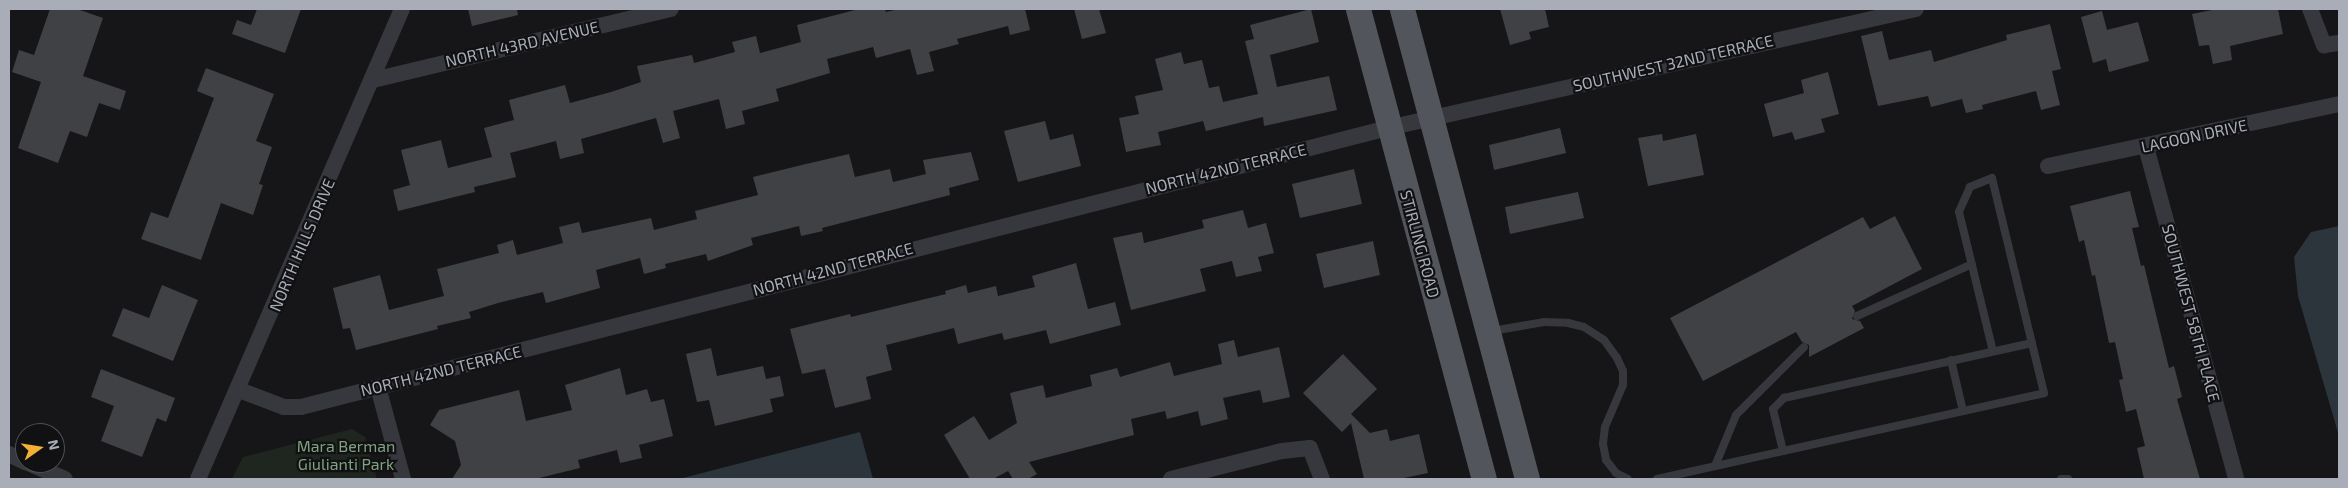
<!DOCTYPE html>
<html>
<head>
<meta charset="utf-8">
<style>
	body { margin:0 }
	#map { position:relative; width:2348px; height:488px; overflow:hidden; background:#161618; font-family:"Exo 2",sans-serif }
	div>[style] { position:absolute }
	.green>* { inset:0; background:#1e261f }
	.water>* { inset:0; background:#2c353c }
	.building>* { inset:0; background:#404145 }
	.lane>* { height:8px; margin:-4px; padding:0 4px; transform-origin:4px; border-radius:4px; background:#37383d }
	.street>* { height:16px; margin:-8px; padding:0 8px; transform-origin:8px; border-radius:8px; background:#37383d }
	.primary>* { height:25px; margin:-12.5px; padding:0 12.5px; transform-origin:12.5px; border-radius:12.5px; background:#53555c }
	span { translate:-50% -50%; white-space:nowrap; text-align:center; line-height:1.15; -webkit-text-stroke:4.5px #111113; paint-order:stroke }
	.street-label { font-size:16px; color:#a8adb8 }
	.park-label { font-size:16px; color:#7fa381 }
	.frame { position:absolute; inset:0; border:10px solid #a8adb8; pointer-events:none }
	.north { position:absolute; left:15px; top:423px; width:50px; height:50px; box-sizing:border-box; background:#111113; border:1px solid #4d4f55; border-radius:50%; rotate:77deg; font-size:14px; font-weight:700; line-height:20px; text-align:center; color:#a8adb8 }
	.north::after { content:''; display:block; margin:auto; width:18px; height:22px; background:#f2b134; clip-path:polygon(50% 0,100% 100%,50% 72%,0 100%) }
</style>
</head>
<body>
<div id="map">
	<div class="green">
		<i style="clip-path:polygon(352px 429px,365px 437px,377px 479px,232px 479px,243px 457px)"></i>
	</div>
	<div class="water">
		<i style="clip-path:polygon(2339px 226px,2339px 436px,2298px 296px,2294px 257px,2311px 232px)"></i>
		<i style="clip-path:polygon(860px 432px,873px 479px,679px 479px)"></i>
	</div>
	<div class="building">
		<i style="clip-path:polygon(50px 9px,77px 9px,103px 18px,83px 76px,126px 91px,120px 110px,99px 103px,87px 137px,70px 131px,58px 163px,18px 148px,41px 82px,12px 72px,19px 50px,34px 55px)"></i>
		<i style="clip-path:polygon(257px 9px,301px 9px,285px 53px,232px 34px,237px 20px,251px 25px)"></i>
		<i style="clip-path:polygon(468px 9px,517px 9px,518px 15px,472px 26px)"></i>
		<i style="clip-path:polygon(859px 9px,885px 9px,886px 12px,899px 9px,1025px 9px,1030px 30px,1010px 35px,1008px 26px,957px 39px,959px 44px,929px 52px,934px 71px,917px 75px,910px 49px,876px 58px,873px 47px,827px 59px,830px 73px,776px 89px,779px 101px,742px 111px,745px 124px,726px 129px,719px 99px,673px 111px,680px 138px,663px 143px,656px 118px,581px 139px,584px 153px,560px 159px,556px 141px,510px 153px,516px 177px,474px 187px,475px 192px,398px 211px,393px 190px,410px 185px,401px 150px,441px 140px,448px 168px,492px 157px,484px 128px,514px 120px,509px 100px,565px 85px,570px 103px,611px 92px,641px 82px,637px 66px,692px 55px,694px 63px,735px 52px,732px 42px,756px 36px,760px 53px,801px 42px,797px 25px)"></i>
		<i style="clip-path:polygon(1074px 9px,1099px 9px,1106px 33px,1082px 39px)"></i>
		<i style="clip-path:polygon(1311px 9px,1319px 42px,1270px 55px,1277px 87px,1329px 76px,1337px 110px,1264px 126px,1263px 117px,1206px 131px,1203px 121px,1158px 132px,1161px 145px,1126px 152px,1119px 118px,1139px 114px,1135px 96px,1163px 90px,1155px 59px,1181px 52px,1184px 64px,1202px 60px,1209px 88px,1219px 86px,1223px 102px,1258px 94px,1245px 41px,1254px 39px,1250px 25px)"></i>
		<i style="clip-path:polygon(1500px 9px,1545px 9px,1549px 27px,1529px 32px,1531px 39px,1510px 45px)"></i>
		<i style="clip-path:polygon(2217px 9px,2278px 9px,2283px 34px,2230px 46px,2232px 60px,2213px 64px,2209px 45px,2199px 46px,2192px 14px)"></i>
		<i style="clip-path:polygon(2102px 11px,2107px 30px,2138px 22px,2149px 61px,2109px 72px,2106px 59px,2093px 63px,2081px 17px)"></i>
		<i style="clip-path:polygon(2050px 24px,2061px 69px,2052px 71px,2060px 105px,2041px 110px,2036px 91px,1982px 105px,1983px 109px,1966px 113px,1962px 99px,1931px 107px,1928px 96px,1878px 106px,1861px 36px,1882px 31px,1889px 60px,1931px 50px,1934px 62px,2007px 40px,2006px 35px)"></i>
		<i style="clip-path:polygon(206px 68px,274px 94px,256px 141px,272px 147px,259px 184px,263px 185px,253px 215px,221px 203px,201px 260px,141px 239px,151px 212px,168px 218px,214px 98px,197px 91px)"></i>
		<i style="clip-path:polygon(1828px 72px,1839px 114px,1821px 119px,1825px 132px,1795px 140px,1792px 132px,1773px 137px,1764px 104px,1804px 93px,1801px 80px)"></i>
		<i style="clip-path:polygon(1045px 121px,1050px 140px,1073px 134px,1081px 166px,1018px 182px,1004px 131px)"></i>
		<i style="clip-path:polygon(1560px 128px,1566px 153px,1494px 170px,1489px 145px)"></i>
		<i style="clip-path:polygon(1662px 134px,1663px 141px,1696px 134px,1704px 175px,1648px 186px,1638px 138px)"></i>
		<i style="clip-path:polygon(971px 152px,979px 180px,949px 188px,950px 195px,822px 228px,823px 231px,801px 236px,799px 226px,751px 238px,753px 245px,708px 261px,706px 254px,665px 264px,666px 268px,644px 274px,640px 258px,596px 270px,600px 288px,546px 303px,543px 292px,498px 303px,469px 312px,471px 318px,437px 326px,438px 329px,356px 350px,350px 328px,343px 329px,333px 288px,380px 275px,389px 310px,444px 296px,437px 269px,499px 253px,497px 245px,513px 240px,517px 255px,563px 243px,559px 227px,579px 222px,582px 233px,651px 218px,654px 230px,697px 219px,695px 211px,758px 195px,753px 177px,806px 164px,849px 154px,855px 177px,890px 169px,893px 182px,926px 174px,923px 160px)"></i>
		<i style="clip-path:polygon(1354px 169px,1362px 204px,1300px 218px,1292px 184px)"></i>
		<i style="clip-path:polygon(2130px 191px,2139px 227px,2132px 228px,2141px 266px,2144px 265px,2169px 368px,2174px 366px,2182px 397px,2177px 399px,2200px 479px,2144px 479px,2137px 448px,2145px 446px,2136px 409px,2126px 412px,2119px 380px,2123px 379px,2115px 342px,2109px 343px,2095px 275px,2092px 276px,2084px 240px,2079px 242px,2070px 206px)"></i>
		<i style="clip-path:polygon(1578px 192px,1584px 218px,1510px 234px,1505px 207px)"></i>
		<i style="clip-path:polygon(1243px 210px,1248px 228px,1266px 223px,1274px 253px,1258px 257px,1262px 271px,1236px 277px,1232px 261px,1200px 269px,1206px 291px,1131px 310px,1113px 238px,1142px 232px,1144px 243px,1204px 228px,1202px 220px)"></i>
		<i style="clip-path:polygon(1895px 216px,1922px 269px,1852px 306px,1855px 311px,1852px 319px,1860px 321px,1864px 328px,1809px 357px,1809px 345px,1802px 342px,1796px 332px,1703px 381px,1670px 318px,1863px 217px,1870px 229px)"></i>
		<i style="clip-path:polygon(1373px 241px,1380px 275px,1324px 288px,1316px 254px)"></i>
		<i style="clip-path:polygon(1076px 263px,1088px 309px,1115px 302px,1121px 325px,1050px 344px,1046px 330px,1004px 340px,1002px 333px,958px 344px,954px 328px,886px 345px,892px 370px,866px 377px,871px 399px,835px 408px,825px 369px,802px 374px,790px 329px,850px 314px,851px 317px,946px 294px,945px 291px,966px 285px,968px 293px,996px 286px,998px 296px,1035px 287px,1032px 276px)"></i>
		<i style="clip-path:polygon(162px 285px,198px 300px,173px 361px,112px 336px,123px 308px,149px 318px)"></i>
		<i style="clip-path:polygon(1234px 340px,1238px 357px,1279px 347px,1290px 397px,1263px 403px,1260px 390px,1223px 398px,1228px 419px,1201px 426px,1198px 411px,1167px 419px,1165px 411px,1131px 419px,1134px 435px,1029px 462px,1037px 474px,1028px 479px,1013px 479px,1008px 471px,993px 479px,970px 479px,944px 435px,974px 416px,989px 440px,1017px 423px,1010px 393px,1043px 385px,1046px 398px,1092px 386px,1090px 375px,1117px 368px,1120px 377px,1170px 362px,1174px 376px,1222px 364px,1218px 344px)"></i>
		<i style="clip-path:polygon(711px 348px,717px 376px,763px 366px,766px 379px,780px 376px,784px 396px,770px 399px,773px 412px,715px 426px,709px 400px,697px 402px,686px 354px)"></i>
		<i style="clip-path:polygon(1343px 354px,1377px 389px,1351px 414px,1370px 433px,1387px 429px,1390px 441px,1419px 434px,1428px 473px,1399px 479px,1364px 479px,1351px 423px,1342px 432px,1303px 393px)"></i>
		<i style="clip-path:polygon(620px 368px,626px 395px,647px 389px,651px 402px,664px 399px,673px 436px,639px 445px,642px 458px,620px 463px,617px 450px,578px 460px,580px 468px,535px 479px,452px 479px,461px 465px,455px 441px,430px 425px,439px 410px,519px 390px,526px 421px,572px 410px,565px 385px)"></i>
		<i style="clip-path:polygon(101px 369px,175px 398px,166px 422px,157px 418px,142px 457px,101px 441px,114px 406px,91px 397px)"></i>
	</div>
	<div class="lane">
		<i style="left:1857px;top:316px;width:126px;rotate:-24.3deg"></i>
		<i style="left:1492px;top:331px;width:53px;rotate:-9.8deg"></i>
		<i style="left:1544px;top:322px;width:24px;rotate:2deg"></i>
		<i style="left:1568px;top:323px;width:16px;rotate:14deg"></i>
		<i style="left:1584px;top:327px;width:24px;rotate:33deg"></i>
		<i style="left:1604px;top:340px;width:22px;rotate:54deg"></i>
		<i style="left:1617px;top:358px;width:14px;rotate:65deg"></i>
		<i style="left:1623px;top:371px;width:14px;rotate:90deg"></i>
		<i style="left:1623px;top:385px;width:46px;rotate:113.2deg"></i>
		<i style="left:1605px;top:427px;width:17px;rotate:97deg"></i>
		<i style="left:1603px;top:444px;width:16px;rotate:79deg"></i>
		<i style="left:1606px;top:460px;width:16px;rotate:52deg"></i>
		<i style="left:1616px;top:473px;width:13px;rotate:27deg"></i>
		<i style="left:1951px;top:360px;width:52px;rotate:76.8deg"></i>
		<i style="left:1783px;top:451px;width:43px;rotate:-103.4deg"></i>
		<i style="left:1773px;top:409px;width:16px;rotate:-45deg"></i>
		<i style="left:1784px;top:398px;width:254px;rotate:-12.5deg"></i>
		<i style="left:1715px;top:466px;width:55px;rotate:-67.6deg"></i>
		<i style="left:1736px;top:415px;width:96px;rotate:-45deg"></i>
		<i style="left:1657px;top:479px;width:396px;rotate:-12.5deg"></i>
		<i style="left:2044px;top:393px;width:221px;rotate:-103.6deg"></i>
		<i style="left:1992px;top:178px;width:24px;rotate:158deg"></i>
		<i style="left:1970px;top:187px;width:27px;rotate:114deg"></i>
		<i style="left:1959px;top:212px;width:143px;rotate:76.3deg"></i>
		<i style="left:2061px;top:479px;width:7px"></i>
	</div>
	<div class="street">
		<i style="left:2310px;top:9px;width:39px;rotate:69deg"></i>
		<i style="left:2324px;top:45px;width:15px;rotate:-8deg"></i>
		<i style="left:373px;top:80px;width:306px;rotate:-13.4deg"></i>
		<i style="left:2146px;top:147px;width:344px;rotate:74.8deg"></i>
		<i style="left:2048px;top:166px;width:298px;rotate:-12deg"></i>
		<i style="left:378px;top:387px;width:95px;rotate:74.8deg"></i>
		<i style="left:239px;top:390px;width:48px;rotate:20.7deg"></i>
		<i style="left:284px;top:407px;width:17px"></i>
		<i style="left:301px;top:407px;width:1122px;rotate:-14.4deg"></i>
		<i style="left:1388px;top:128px;width:541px;rotate:-12.7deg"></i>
		<i style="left:9px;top:454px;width:18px;rotate:27deg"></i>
		<i style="left:28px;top:463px;width:40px;rotate:23.4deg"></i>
		<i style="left:198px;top:479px;width:512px;rotate:-66.54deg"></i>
		<i style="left:1171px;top:479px;width:114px;rotate:-14.2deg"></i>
		<i style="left:1282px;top:451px;width:28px;rotate:-6deg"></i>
		<i style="left:1310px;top:448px;width:33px;rotate:69deg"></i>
	</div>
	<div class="primary">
		<i style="left:1358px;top:9px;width:487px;rotate:75deg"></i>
		<i style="left:1402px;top:9px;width:486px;rotate:75.1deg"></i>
	</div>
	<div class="street-label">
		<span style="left:522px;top:44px;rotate:-13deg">NORTH 43RD AVENUE</span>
		<span style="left:1673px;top:63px;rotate:-13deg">SOUTHWEST 32ND TERRACE</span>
		<span style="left:2194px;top:136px;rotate:-12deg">LAGOON DRIVE</span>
		<span style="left:1226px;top:169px;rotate:-14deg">NORTH 42ND TERRACE</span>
		<span style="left:1420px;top:244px;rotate:75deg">STIRLING ROAD</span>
		<span style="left:302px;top:245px;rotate:-67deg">NORTH HILLS DRIVE</span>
		<span style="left:833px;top:269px;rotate:-15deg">NORTH 42ND TERRACE</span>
		<span style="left:2191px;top:313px;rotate:75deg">SOUTHWEST 58TH PLACE</span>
		<span style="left:441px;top:371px;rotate:-14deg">NORTH 42ND TERRACE</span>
	</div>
	<div class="park-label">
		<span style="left:346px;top:455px">Mara Berman<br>Giulianti Park</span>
	</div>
	<div class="frame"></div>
	<div class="north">N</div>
</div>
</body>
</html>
